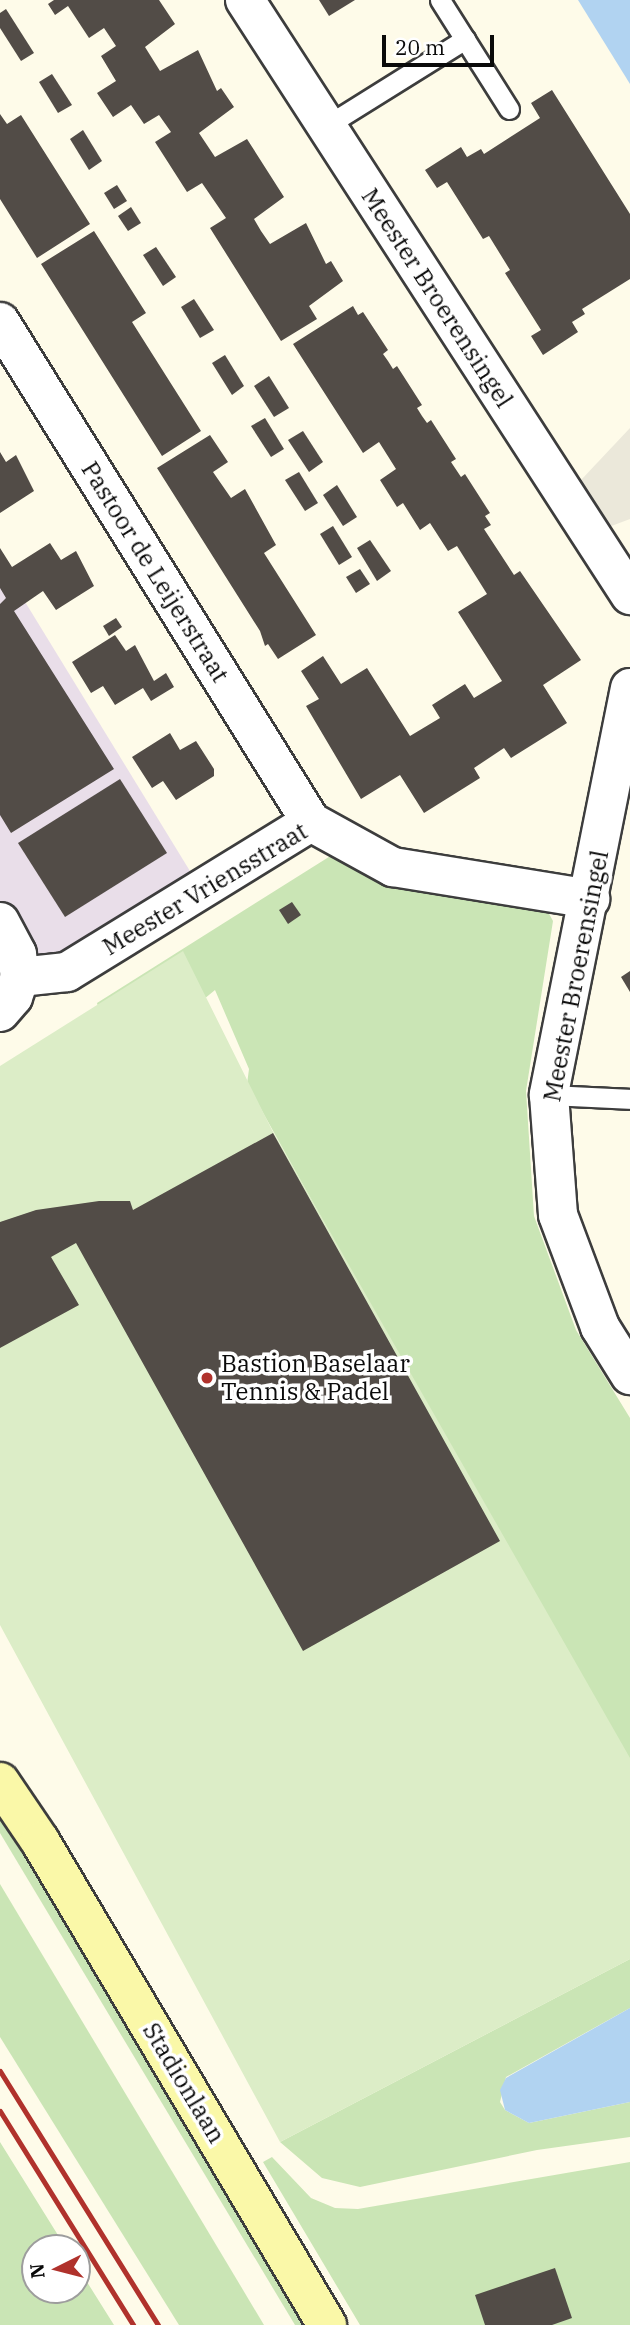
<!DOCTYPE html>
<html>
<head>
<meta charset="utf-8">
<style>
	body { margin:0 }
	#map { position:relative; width:630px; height:2325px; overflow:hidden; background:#fefbe9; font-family:"IBM Plex Serif",serif }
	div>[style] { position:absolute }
	.industrial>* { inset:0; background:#e9dee9 }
	.green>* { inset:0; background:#cae5b5 }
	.pitch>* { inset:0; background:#dcedc7 }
	.plaza>* { inset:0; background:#ebe8da }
	.water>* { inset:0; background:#b1d3f1 }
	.building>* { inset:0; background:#524c47 }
	.roads { filter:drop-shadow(2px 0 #3d3d3d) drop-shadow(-2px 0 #3d3d3d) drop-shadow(0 2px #3d3d3d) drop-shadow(0 -2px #3d3d3d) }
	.service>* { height:19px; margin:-9.5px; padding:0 9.5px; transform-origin:9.5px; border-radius:9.5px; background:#fff }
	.minor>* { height:38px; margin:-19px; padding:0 19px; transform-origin:19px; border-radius:19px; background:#fff }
	.secondary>* { height:38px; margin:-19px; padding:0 19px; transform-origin:19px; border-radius:19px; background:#faf8a8 }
	.rail>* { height:5px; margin:-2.5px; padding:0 2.5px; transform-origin:2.5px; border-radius:2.5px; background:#b0322c }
	.dots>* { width:19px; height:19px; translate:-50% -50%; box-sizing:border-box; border:4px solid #fff; border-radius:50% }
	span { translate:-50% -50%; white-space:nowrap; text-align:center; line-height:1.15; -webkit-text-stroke:7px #fff; paint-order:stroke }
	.street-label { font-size:24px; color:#0a0a0a }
	.poi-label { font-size:24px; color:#0a0a0a }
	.left { translate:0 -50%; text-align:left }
	.north { position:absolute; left:21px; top:2234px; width:70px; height:70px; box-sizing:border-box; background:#fff; border:2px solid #9d9d9d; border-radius:50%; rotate:264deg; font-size:19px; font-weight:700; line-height:28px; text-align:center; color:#0a0a0a }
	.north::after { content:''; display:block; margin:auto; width:24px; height:32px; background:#b0322c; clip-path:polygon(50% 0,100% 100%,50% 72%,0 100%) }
	.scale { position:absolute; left:382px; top:35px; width:112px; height:32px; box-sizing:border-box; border:4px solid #0a0a0a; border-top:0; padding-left:9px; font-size:21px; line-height:24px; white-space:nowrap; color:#0a0a0a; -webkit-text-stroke:5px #fff; paint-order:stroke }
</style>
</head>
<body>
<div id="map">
	<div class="industrial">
		<i style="clip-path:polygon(0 561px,193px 876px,0 990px)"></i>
	</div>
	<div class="green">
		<i style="clip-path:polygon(332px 855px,547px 910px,553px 921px,526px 1091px,534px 1216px,576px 1330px,630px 1418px,630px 1762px,501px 1541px,247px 1084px,249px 1069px,215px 990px,198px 1004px,103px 1026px,97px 1003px)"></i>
		<i style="clip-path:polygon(0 1815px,70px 1931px,303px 2325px,295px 2325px,0 1833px)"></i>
		<i style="clip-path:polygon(0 1884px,264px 2325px,179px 2325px,0 2037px)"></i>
		<i style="clip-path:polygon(630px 1959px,630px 2008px,506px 2077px,500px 2102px,505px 2110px,529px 2123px,630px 2102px,630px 2137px,537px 2150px,360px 2187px,322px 2178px,280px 2142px)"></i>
		<i style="clip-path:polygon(0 2142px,66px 2248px,35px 2248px,35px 2290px,77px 2290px,77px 2266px,114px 2325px,0 2325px)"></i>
		<i style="clip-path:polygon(272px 2157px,311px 2198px,335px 2208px,358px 2209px,630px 2162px,630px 2325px,360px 2325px,263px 2162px)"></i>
	</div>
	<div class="pitch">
		<i style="clip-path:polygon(183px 951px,272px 1130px,630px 1758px,630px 1959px,280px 2142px,0 1625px,0 1066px)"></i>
	</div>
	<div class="plaza">
		<i style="clip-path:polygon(630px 428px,630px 519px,590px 534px,565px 497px)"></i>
	</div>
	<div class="water">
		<i style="clip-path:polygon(578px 0,630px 0,630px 84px)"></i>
		<i style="clip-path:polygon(630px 2008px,630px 2102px,529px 2123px,505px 2110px,500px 2090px,506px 2078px)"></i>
	</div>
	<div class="building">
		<i style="clip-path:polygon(54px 0,159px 0,175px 24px,145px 47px,160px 71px,198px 50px,217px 91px,221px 88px,234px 107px,199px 133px,215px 157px,247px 139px,284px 197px,254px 219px,261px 231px,270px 244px,306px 223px,326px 264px,331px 261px,343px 281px,309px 306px,317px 319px,281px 341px,210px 228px,226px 218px,202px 183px,187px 192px,155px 142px,171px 132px,159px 115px,144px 124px,131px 105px,113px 117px,97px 93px,116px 81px,101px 56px,116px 46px,104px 28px,89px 38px,68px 6px,55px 15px,48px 4px)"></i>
		<i style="clip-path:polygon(319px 0,355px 0,329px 16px)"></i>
		<i style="clip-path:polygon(6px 9px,34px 53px,21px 61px,0 28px,0 13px)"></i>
		<i style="clip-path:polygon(52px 74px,72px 105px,58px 113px,39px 82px)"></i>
		<i style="clip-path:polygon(552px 90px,630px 214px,630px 279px,582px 309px,585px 314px,572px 322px,578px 332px,543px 355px,531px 336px,541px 330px,505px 273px,510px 270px,489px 236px,483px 239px,447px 182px,437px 188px,425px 170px,461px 147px,467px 157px,481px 149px,484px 154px,540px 118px,531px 103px)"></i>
		<i style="clip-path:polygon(0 114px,7px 124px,21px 115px,90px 224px,37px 258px,0 199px)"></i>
		<i style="clip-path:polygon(83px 130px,102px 161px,89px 170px,70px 139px)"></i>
		<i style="clip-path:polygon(117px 185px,127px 201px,114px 209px,104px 193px)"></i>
		<i style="clip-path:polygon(131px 207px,141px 223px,128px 231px,118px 216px)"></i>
		<i style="clip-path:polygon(94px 231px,146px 313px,132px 322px,201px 431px,162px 456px,41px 264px)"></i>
		<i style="clip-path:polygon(156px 247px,176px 277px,163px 286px,143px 255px)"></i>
		<i style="clip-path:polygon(194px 299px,214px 330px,200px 338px,181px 307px)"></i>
		<i style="clip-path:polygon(353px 306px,358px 315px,363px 312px,388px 350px,383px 354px,388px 361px,393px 369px,397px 366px,422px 405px,417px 408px,422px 416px,427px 423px,431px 420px,456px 459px,451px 462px,461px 477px,465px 474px,490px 513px,485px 516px,491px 525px,484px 529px,514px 575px,520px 571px,581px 660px,543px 685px,567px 723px,511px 758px,504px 748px,474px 768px,480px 778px,424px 813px,400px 775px,361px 799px,306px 706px,319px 699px,301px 671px,323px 656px,341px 684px,367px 668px,410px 736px,440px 718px,432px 705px,465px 684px,474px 698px,502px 681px,458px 612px,487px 594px,457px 546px,448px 551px,430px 523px,420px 530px,403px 503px,397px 507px,380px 480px,396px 469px,379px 442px,363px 453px,293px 344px)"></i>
		<i style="clip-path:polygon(225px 355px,244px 386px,232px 395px,212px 363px)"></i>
		<i style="clip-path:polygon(269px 376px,289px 408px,274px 417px,254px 386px)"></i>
		<i style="clip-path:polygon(265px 418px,284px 449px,271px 457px,251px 426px)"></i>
		<i style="clip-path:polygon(303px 431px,323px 462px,309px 472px,288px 440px)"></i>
		<i style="clip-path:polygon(210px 435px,228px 462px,213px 472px,231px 498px,245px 489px,276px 545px,264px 553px,316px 635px,278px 659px,268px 644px,265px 646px,260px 631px,157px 468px)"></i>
		<i style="clip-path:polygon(0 452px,6px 462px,16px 455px,34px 491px,0 513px)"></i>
		<i style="clip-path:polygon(299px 472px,318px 503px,305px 511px,285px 480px)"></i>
		<i style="clip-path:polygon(337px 485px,357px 517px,343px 526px,323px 495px)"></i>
		<i style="clip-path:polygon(333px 526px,352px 557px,339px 565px,320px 534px)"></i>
		<i style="clip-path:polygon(370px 540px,391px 571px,377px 581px,357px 548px)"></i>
		<i style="clip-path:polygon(50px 543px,61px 560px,76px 551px,94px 586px,56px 610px,43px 591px,14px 611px,114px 769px,11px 833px,0 815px,0 604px,6px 598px,0 588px,0 548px,12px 567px)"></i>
		<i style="clip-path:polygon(360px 569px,370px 584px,356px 593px,346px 577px)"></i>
		<i style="clip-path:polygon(116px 618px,122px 627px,109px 636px,103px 626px)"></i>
		<i style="clip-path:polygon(115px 635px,126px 651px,135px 645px,154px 681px,166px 673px,174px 687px,151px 701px,143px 688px,115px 705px,103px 686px,91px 693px,72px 662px)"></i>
		<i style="clip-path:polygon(170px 733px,180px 750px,196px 741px,214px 769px,214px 776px,176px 800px,163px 781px,152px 788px,132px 757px)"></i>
		<i style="clip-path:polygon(120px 779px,167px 853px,65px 917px,18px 843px)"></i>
		<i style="clip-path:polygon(292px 902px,301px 915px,288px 924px,279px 910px)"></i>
		<i style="clip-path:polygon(630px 971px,630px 992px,621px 977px)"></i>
		<i style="clip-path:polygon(273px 1133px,500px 1541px,303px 1651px,76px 1243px,51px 1257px,79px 1305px,0 1348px,0 1222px,36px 1210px,99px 1201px,130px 1201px,133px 1210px)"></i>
		<i style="clip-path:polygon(555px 2268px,572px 2318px,552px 2325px,485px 2325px,475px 2295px)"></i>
	</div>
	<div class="roads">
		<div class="service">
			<i style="left:440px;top:0;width:129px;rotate:57.7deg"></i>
			<i style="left:326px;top:126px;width:164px;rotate:-32deg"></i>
			<i style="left:549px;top:1095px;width:81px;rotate:2.8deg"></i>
		</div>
		<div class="minor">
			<i style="left:245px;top:0;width:709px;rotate:57.09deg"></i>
			<i style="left:0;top:322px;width:589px;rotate:58.12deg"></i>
			<i style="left:311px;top:822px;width:94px;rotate:28.8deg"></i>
			<i style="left:393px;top:867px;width:200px;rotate:9.2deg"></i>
			<i style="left:630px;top:688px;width:415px;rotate:101.3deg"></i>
			<i style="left:549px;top:1095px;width:120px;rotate:85.7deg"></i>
			<i style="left:558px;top:1215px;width:120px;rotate:69.4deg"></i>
			<i style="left:600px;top:1327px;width:57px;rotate:58deg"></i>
			<i style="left:0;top:922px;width:36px;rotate:62deg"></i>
			<i style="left:17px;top:954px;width:23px;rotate:83deg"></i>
			<i style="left:0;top:1012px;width:20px;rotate:-49deg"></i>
			<i style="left:13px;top:997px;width:21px;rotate:-71deg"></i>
			<i style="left:20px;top:977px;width:47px;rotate:-6.1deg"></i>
			<i style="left:67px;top:972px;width:286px;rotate:-31.6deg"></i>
		</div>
		<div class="secondary">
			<i style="left:0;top:1782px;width:71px;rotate:55.9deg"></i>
			<i style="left:40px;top:1841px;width:563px;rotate:59.33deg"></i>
		</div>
	</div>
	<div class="rail">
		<i style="left:0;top:2071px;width:299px;rotate:58.1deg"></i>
		<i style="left:0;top:2111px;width:252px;rotate:58.1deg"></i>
	</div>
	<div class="dots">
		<i style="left:207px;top:1378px;background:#b0322c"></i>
	</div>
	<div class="street-label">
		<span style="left:437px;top:298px;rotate:57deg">Meester Broerensingel</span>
		<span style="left:155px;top:572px;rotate:58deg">Pastoor de Leijerstraat</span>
		<span style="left:205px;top:889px;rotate:-31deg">Meester Vriensstraat</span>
		<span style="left:576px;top:976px;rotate:-79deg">Meester Broerensingel</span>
		<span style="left:184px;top:2083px;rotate:59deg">Stadionlaan</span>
	</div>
	<div class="poi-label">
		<span class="left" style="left:221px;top:1378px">Bastion Baselaar<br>Tennis &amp; Padel</span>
	</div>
	<div class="north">N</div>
	<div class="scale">20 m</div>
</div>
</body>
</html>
